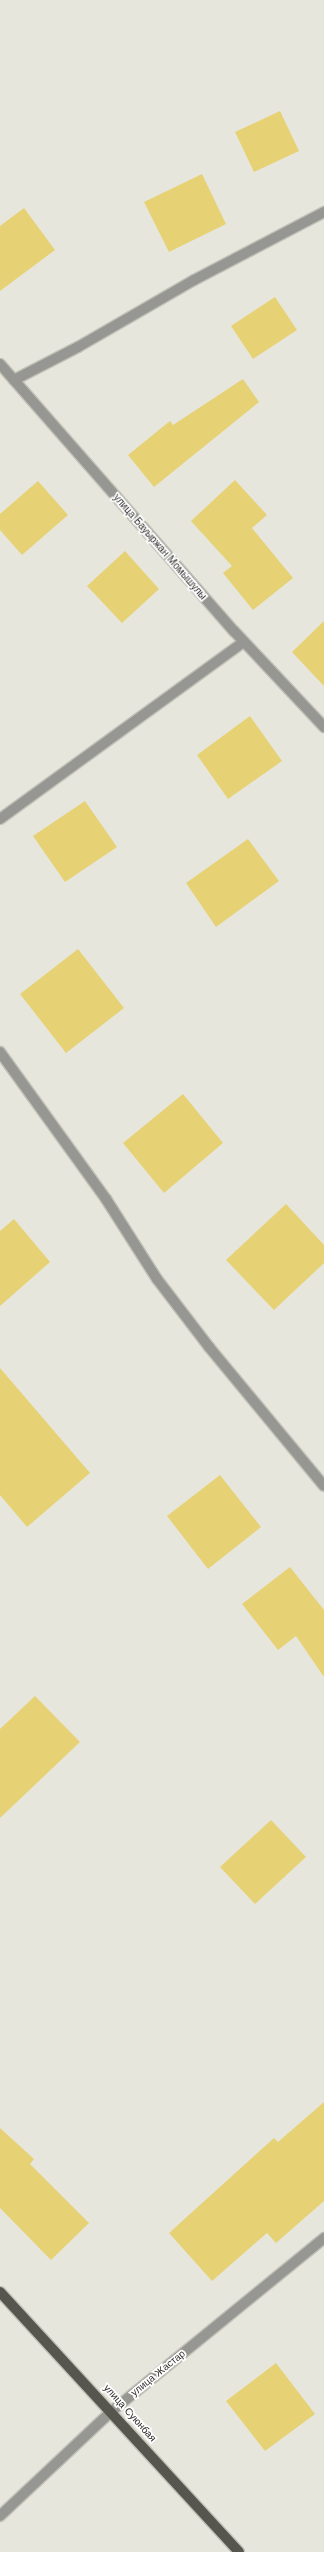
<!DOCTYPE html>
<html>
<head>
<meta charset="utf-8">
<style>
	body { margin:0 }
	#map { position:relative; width:324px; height:2552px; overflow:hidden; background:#e7e6dc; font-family:"Work Sans",sans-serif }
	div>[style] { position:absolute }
	.building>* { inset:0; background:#e6d274 }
	.roads { filter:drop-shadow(1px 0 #c2c1b8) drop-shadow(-1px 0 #c2c1b8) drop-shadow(0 1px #c2c1b8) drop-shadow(0 -1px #c2c1b8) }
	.minor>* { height:10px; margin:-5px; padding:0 5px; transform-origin:5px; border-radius:5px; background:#969692 }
	.major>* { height:10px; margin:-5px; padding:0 5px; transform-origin:5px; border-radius:5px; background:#56554e }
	span { translate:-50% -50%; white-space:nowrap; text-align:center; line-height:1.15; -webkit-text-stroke:3.5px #fff; paint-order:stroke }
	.street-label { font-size:10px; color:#2e2d2a }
</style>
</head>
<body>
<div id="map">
	<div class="building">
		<i style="clip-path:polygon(280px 111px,299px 151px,254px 172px,235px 132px)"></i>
		<i style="clip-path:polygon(202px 174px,226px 224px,169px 252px,144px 202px)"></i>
		<i style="clip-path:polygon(24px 208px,55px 250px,0 291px,0 226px)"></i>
		<i style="clip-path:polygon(275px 297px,297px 330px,253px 359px,231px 326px)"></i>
		<i style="clip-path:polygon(243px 379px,259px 402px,154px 487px,128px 455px,170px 421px,173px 425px)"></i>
		<i style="clip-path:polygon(235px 480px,267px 515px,252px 528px,293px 578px,253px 610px,223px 573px,232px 566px,191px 521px)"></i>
		<i style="clip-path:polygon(38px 481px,68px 515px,22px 555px,0 530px,0 514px)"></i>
		<i style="clip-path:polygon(125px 551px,159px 589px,122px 623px,87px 586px)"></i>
		<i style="clip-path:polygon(324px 621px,324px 686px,292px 652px)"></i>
		<i style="clip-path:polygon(250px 716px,282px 761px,228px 799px,197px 755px)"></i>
		<i style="clip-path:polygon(85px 801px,117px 847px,65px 882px,33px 836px)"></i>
		<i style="clip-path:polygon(248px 839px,279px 881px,216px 927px,186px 883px)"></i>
		<i style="clip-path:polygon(78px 949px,124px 1008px,66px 1053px,20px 994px)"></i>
		<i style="clip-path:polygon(183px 1094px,223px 1143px,164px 1193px,123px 1143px)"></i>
		<i style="clip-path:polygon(286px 1204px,324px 1245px,324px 1263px,274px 1310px,226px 1260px)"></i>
		<i style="clip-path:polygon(14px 1219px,50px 1262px,0 1306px,0 1231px)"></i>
		<i style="clip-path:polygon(0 1368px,90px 1473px,27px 1527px,0 1495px)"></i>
		<i style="clip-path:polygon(220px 1475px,261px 1527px,208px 1569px,167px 1516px)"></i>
		<i style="clip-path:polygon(290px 1567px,324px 1610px,324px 1677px,296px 1636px,278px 1650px,242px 1604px)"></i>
		<i style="clip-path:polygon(35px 1696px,80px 1742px,0 1818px,0 1729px)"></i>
		<i style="clip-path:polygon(271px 1820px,306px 1857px,255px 1904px,220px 1867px)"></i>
		<i style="clip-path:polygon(324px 2102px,324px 2201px,276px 2243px,267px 2233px,212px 2281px,169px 2233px,274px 2138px,278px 2142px)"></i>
		<i style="clip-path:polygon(0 2128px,34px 2159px,30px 2164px,89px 2223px,51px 2260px,0 2208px)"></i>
		<i style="clip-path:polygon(276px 2363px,315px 2414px,265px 2451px,226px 2401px)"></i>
	</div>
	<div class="roads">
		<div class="minor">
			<i style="left:0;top:364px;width:355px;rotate:48.8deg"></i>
			<i style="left:234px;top:631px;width:132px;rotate:46.8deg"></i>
			<i style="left:14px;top:380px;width:72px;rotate:-27.3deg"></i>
			<i style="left:78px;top:347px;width:134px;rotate:-30deg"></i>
			<i style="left:194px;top:280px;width:147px;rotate:-27.6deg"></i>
			<i style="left:0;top:819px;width:301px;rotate:-36deg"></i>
			<i style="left:0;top:1052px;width:181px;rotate:54.2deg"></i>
			<i style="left:106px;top:1199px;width:95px;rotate:57.5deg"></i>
			<i style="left:157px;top:1279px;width:86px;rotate:52.6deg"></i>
			<i style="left:209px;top:1347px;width:180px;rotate:50.4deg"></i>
			<i style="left:0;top:2516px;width:154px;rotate:-43.2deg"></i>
			<i style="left:112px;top:2411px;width:274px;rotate:-39.2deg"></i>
		</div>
		<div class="major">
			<i style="left:0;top:2292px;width:353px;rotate:47.4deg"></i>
		</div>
	</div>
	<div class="street-label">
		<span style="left:160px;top:547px;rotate:49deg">улица Бауыржан Момышулы</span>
		<span style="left:158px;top:2373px;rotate:-39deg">улица Жастар</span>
		<span style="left:130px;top:2413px;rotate:48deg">улица Суюнбая</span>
	</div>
</div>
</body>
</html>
